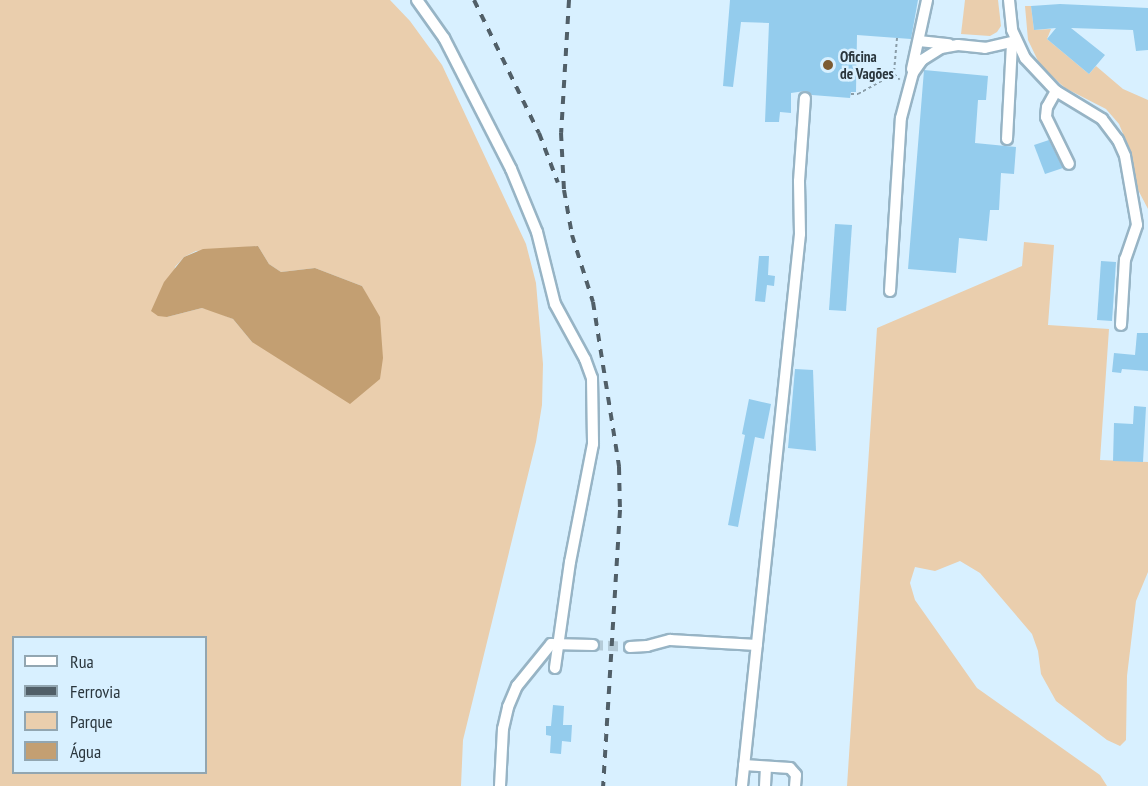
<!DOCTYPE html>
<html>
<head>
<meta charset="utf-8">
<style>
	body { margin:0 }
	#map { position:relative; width:1148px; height:786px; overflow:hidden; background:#d8f0ff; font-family:"PT Sans Narrow",sans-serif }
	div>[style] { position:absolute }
	.green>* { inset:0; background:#eacead }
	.water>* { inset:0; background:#c39f72 }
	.building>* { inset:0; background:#94cced }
	.minor-tunnel>* { height:10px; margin-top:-5px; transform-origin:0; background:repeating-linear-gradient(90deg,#b5cbd8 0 10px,transparent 0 15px) }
	.path>* { height:2px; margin-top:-1px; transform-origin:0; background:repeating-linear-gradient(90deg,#8a9da8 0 3px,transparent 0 6px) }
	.roads { filter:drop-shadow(2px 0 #97b4c5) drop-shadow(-2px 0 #97b4c5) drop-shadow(0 2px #97b4c5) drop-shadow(0 -2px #97b4c5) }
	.minor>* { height:10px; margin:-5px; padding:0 5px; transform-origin:5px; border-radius:5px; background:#fff }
	.rail>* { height:4px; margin-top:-2px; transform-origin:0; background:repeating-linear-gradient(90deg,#515f68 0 8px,transparent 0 16px) }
	.dots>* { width:16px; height:16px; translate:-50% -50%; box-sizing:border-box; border:3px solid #d8f0ff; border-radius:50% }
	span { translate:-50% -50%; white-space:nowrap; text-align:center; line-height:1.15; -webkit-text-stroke:5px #d8f0ff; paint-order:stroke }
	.poi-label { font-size:15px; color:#2a363d; font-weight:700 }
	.left { translate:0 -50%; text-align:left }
	.legend { position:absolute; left:12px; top:636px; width:195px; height:138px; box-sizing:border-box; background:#d8f0ff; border:2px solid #92a6b1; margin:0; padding:8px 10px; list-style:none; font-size:18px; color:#2a363d }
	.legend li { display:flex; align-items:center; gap:12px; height:30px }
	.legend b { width:30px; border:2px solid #92a6b1 }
</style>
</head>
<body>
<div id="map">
	<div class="green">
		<i style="clip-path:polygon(evenodd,0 0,390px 0,410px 21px,442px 65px,526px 244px,536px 283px,543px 364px,542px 405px,536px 442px,463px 740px,461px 786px,0 786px,0 0,258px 246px,269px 264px,281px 272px,315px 268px,362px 286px,367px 296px,252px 342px,233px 319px,211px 310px,202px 308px,167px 317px,175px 267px,184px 257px,196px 251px,258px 246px,0 0,14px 638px,206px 638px,206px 772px,14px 772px,14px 638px)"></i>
		<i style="clip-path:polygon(965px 0,998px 0,1001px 26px,997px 32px,990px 36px,961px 34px)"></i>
		<i style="clip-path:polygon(1025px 6px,1031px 6px,1034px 30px,1051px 29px,1047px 39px,1089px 74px,1096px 66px,1123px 89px,1148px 100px,1148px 209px,1136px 186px,1131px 153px,1119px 124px,1106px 109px,1065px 88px,1040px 65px,1028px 40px)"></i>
		<i style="clip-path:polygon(1024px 242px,1054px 245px,1048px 325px,1109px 329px,1100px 460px,1148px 462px,1148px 572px,1136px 601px,1127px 676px,1126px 740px,1120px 746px,1107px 740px,1056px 701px,1041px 674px,1038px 651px,1032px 634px,980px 573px,960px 561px,935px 571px,915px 567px,910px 583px,915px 600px,977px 688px,1100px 775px,1107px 786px,847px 786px,877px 328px,1022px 266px)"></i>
	</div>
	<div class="water">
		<i style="clip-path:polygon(258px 246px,269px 264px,281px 272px,315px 268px,362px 286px,380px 317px,383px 358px,380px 379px,350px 404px,252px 342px,233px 319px,202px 308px,167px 317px,158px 316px,151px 311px,164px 282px,184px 257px,203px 249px)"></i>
	</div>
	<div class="building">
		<i style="clip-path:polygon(730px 0,918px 0,911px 39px,857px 35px,856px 92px,851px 92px,850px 98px,812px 95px,805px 91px,791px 93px,791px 113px,780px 112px,779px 122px,765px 122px,769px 23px,741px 22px,733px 87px,723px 86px)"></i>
		<i style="clip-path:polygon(1060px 4px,1148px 8px,1148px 50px,1136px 51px,1133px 30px,1071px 28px,1105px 55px,1089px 74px,1047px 39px,1056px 28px,1034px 30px,1031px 6px)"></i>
		<i style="clip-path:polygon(924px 70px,988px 76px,986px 100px,978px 100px,975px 143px,1016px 147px,1014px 174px,1001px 173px,999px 210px,990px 210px,987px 241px,959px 238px,956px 273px,908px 269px)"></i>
		<i style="clip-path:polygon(1049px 140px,1063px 168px,1045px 174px,1034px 145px)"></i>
		<i style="clip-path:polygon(835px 224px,852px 225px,846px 311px,829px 310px)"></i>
		<i style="clip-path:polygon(759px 256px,769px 256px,768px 275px,775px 276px,774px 286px,767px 285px,765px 302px,755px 301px)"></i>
		<i style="clip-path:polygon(1101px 261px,1116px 262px,1112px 321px,1097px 320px)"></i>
		<i style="clip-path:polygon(1137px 333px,1148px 333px,1148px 371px,1122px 369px,1121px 373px,1112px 372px,1114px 353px,1135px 355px)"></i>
		<i style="clip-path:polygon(795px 369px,813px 370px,816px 451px,788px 448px)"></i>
		<i style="clip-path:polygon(749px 399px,771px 404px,764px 439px,755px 437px,738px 527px,728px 525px,745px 435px,742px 434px)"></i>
		<i style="clip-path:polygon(1134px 406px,1146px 407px,1143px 462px,1113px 461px,1114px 423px,1133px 424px)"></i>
		<i style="clip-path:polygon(553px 705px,564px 706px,563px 725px,572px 725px,571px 742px,562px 741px,561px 754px,550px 753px,551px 736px,546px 735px,546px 726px,551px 726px)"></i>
	</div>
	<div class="minor-tunnel">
		<i style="left:593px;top:645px;width:37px;rotate:3deg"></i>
	</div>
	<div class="path">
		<i style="left:897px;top:38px;width:36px;rotate:95deg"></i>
		<i style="left:894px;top:74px;width:8px;rotate:45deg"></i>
		<i style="left:851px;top:94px;width:7px"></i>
		<i style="left:858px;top:94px;width:41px;rotate:-29.1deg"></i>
	</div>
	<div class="roads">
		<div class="minor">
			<i style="left:417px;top:0;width:47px;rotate:54.6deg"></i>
			<i style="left:444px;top:38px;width:147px;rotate:62.9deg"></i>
			<i style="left:511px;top:169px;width:68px;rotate:67.6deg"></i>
			<i style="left:537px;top:232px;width:74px;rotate:76deg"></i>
			<i style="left:555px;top:304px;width:63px;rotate:61.4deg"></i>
			<i style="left:585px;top:359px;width:20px;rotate:70deg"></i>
			<i style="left:592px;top:378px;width:66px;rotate:89.1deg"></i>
			<i style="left:593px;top:444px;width:120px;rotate:101deg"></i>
			<i style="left:570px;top:562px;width:107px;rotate:98.1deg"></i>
			<i style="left:1009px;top:0;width:30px;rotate:84deg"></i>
			<i style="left:1012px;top:30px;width:31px;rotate:65deg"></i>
			<i style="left:1025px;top:58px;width:45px;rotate:46.8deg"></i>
			<i style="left:1056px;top:91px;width:54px;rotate:31.3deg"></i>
			<i style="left:1102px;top:119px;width:26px;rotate:53deg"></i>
			<i style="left:1118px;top:140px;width:17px;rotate:66deg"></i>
			<i style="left:1125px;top:156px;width:70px;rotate:80.1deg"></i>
			<i style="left:1137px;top:225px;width:36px;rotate:109deg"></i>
			<i style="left:1125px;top:259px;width:66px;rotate:93.5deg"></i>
			<i style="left:919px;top:41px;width:30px;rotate:6deg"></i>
			<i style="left:912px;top:69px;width:71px;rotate:-77.7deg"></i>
			<i style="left:1056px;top:91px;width:18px;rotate:119deg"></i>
			<i style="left:1047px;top:107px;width:10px;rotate:96deg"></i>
			<i style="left:1046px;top:117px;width:52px;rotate:63.9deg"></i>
			<i style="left:1007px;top:139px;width:97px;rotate:-87deg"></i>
			<i style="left:890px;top:291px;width:173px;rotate:-86.4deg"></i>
			<i style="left:901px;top:118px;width:47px;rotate:-75.1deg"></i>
			<i style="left:913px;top:73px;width:16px;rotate:-55deg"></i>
			<i style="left:922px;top:60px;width:22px;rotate:-32deg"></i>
			<i style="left:941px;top:48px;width:17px;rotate:-10deg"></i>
			<i style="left:958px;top:45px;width:27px;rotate:6deg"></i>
			<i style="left:985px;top:48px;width:32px;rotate:-13deg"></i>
			<i style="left:630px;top:647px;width:17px;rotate:-3deg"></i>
			<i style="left:647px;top:646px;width:24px;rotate:-15deg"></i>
			<i style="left:670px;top:640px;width:87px;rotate:3.3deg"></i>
			<i style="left:744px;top:765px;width:46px;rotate:3.7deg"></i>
			<i style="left:790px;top:768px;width:9px;rotate:49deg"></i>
			<i style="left:796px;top:775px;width:11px;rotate:95deg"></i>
			<i style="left:500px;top:786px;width:57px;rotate:-87deg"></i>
			<i style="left:503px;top:729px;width:23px;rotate:-77deg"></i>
			<i style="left:508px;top:707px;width:23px;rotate:-67deg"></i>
			<i style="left:517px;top:686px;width:54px;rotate:-51deg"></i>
			<i style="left:551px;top:644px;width:42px;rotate:1.4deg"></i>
			<i style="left:742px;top:786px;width:555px;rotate:-84deg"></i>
			<i style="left:800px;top:234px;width:53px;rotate:-91.1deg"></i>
			<i style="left:799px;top:181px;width:83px;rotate:-85.9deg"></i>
			<i style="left:765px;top:786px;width:19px;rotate:-87deg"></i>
		</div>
	</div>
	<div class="rail">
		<i style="left:474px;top:0;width:148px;rotate:64deg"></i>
		<i style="left:539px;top:133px;width:53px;rotate:69.2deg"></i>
		<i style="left:569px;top:0;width:133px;rotate:93.4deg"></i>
		<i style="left:561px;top:133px;width:57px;rotate:87deg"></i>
		<i style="left:564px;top:190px;width:46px;rotate:79.9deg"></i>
		<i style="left:572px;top:235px;width:70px;rotate:72.6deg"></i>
		<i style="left:593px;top:302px;width:167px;rotate:81deg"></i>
		<i style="left:619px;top:467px;width:43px;rotate:88.7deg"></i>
		<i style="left:620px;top:510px;width:277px;rotate:93.5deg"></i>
	</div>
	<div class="dots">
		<i style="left:828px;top:65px;background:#7c5b32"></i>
	</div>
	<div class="poi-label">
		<span class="left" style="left:840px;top:65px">Oficina<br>de Vagões</span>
	</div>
	<ul class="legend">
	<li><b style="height:8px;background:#fff"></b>Rua</li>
	<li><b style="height:8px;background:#515f68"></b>Ferrovia</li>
	<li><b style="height:16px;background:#eacead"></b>Parque</li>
	<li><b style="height:16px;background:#c39f72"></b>Água</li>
	</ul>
</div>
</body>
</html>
